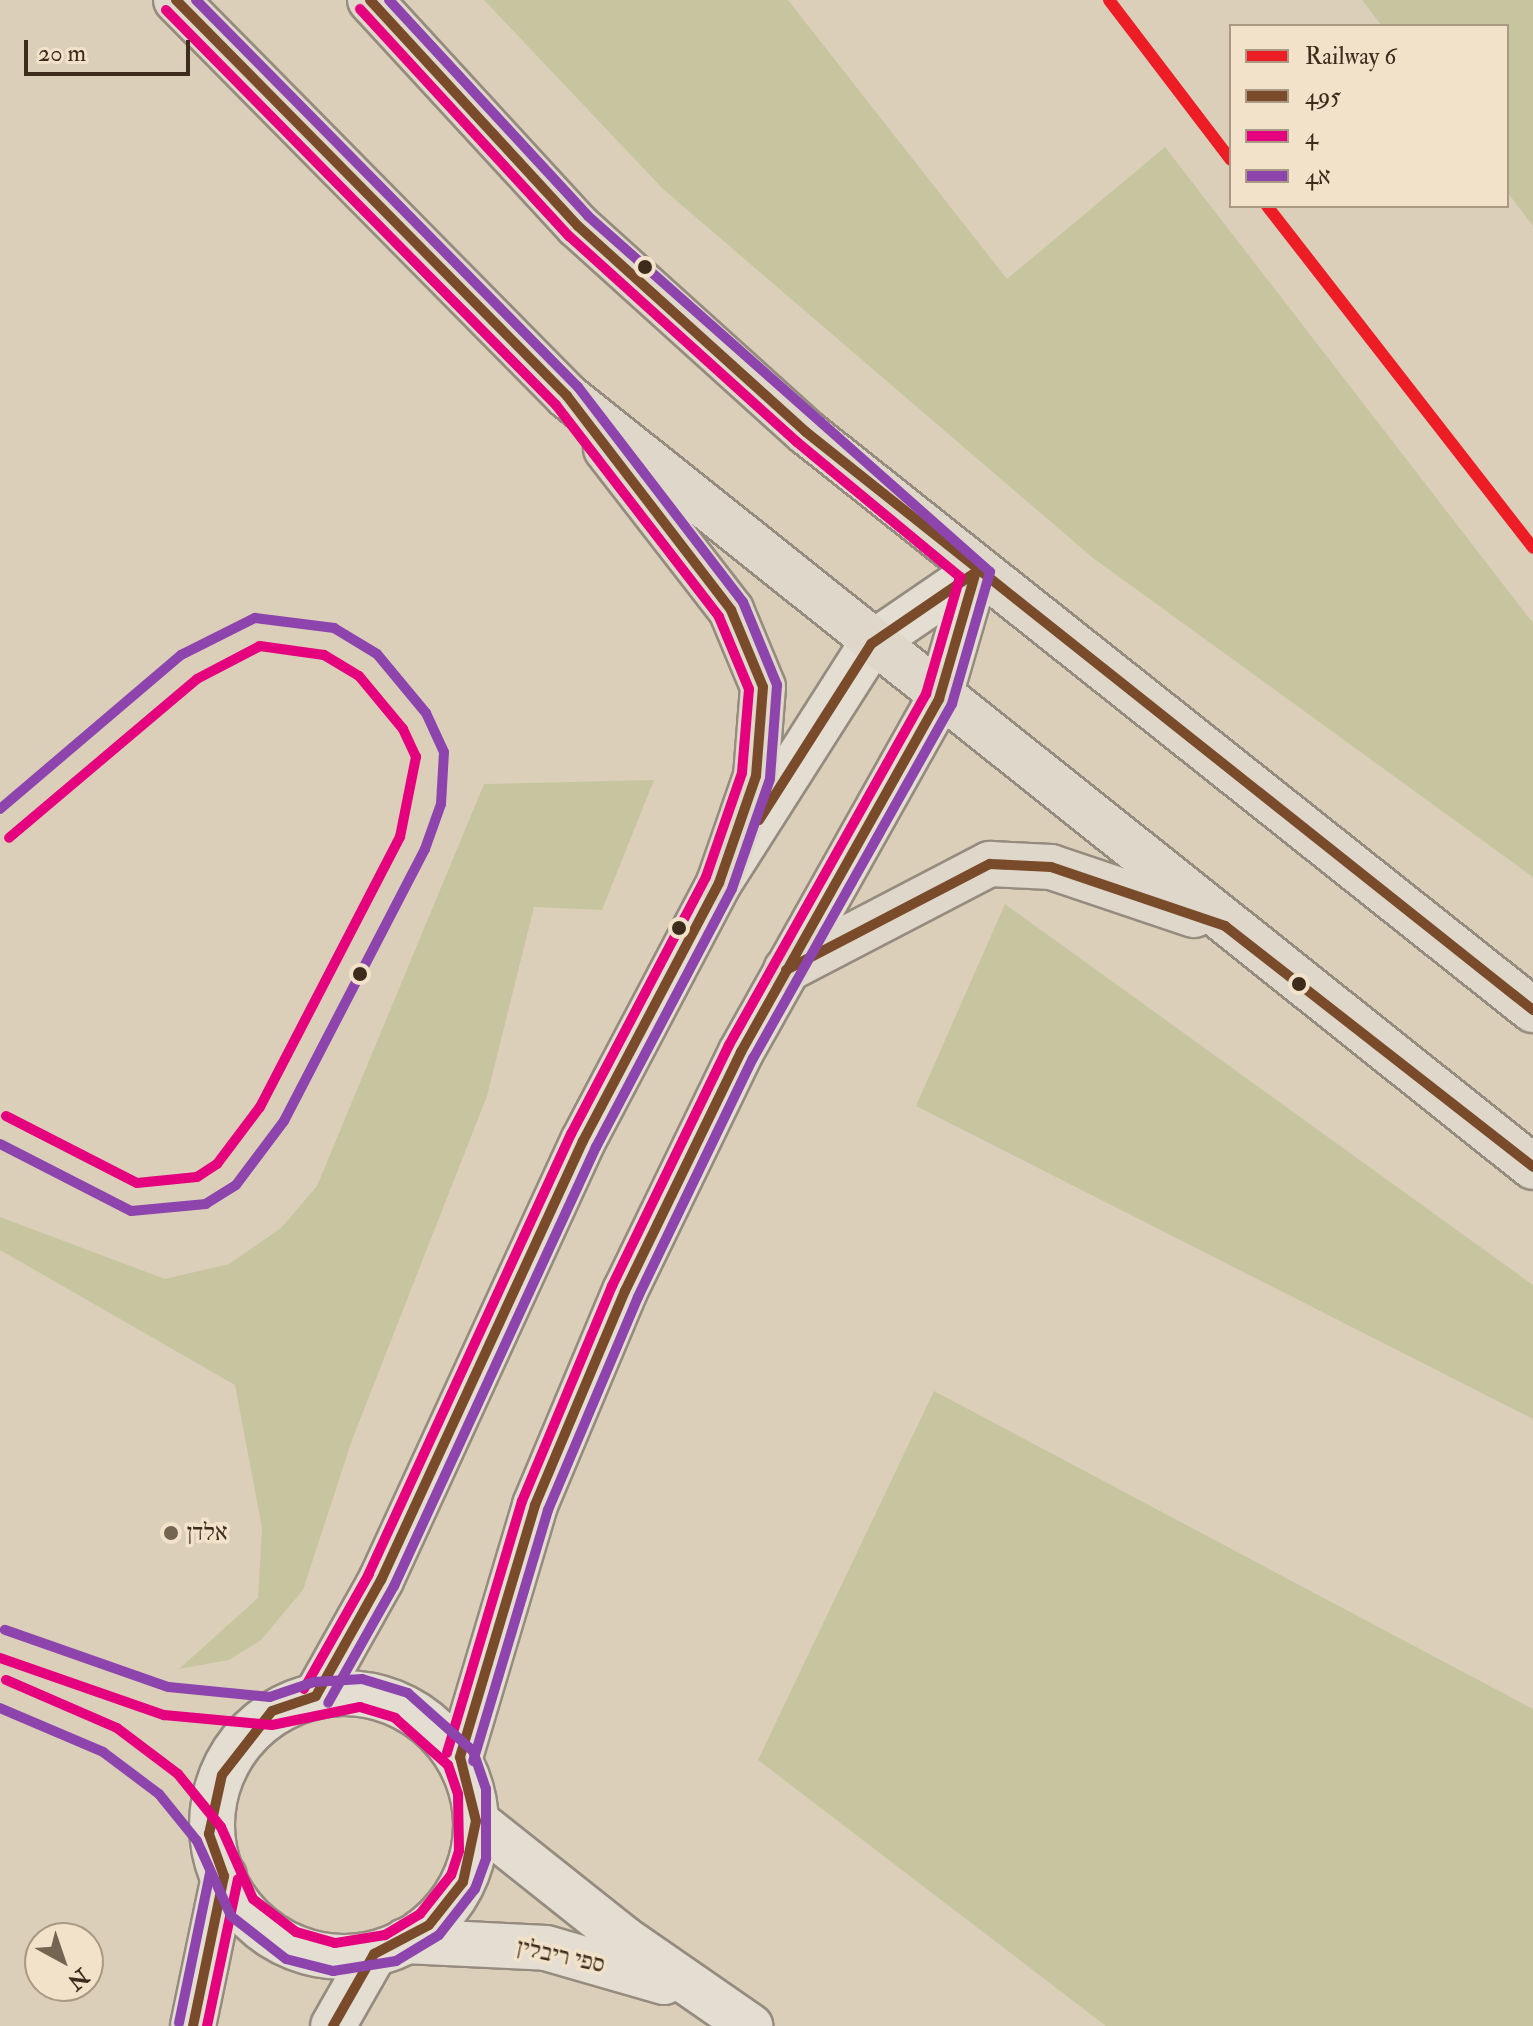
<!DOCTYPE html>
<html>
<head>
<meta charset="utf-8">
<style>
	body { margin:0 }
	#map { position:relative; width:1533px; height:2026px; overflow:hidden; background:#dbcfba; font-family:"IM FELL Double Pica","Frank Ruhl Libre",serif }
	div>[style] { position:absolute }
	.green>* { inset:0; background:#c7c59f }
	.roads { filter:drop-shadow(2px 0 #958b7e) drop-shadow(-2px 0 #958b7e) drop-shadow(0 2px #958b7e) drop-shadow(0 -2px #958b7e) }
	.street>* { height:44px; margin:-22px; padding:0 22px; transform-origin:22px; border-radius:22px; background:#e3ddd2 }
	.secondary>* { height:44px; margin:-22px; padding:0 22px; transform-origin:22px; border-radius:22px; background:#e3ddd2 }
	.secondary>.ring { margin:-22px; padding:0; box-sizing:content-box; background:none; border:44px solid #e3ddd2; border-radius:50% }
	.highway>* { height:44px; margin:-22px; padding:0 22px; transform-origin:22px; border-radius:22px; background:#ded7ca }
	.bus-1>* { height:10px; margin:-5px; padding:0 5px; transform-origin:5px; border-radius:5px; background:#7a4b2a }
	.bus-2>* { height:10px; margin:-5px; padding:0 5px; transform-origin:5px; border-radius:5px; background:#e5007d }
	.bus-3>* { height:10px; margin:-5px; padding:0 5px; transform-origin:5px; border-radius:5px; background:#8e44ad }
	.rail-1>* { height:12px; margin:-6px; padding:0 6px; transform-origin:6px; border-radius:6px; background:#ed1d26 }
	.dots>* { width:22px; height:22px; translate:-50% -50%; box-sizing:border-box; border:4px solid #f1e2c9; border-radius:50% }
	span { translate:-50% -50%; white-space:nowrap; text-align:center; line-height:1.15; -webkit-text-stroke:7px #f1e2c9; paint-order:stroke }
	.poi-label { font-size:24px; color:#3d2c1b }
	.left { translate:0 -50%; text-align:left }
	.street-label { font-size:24px; color:#3d2c1b }
	.legend { position:absolute; left:1229px; top:24px; width:280px; height:184px; box-sizing:border-box; background:#f1e2c9; border:2px solid #a99983; margin:0; padding:10px 14px; list-style:none; font-size:24px; color:#3d2c1b }
	.legend li { display:flex; align-items:center; gap:16px; height:40px }
	.legend b { width:40px; border:2px solid #a99983 }
	.north { position:absolute; left:24px; top:1922px; width:80px; height:80px; box-sizing:border-box; background:#f1e2c9; border:2px solid #a99983; border-radius:50%; rotate:140deg; font-size:22px; font-weight:700; line-height:32px; text-align:center; color:#3d2c1b }
	.north::after { content:''; display:block; margin:auto; width:28px; height:36px; background:#746553; clip-path:polygon(50% 0,100% 100%,50% 72%,0 100%) }
	.scale { position:absolute; left:24px; top:40px; width:166px; height:36px; box-sizing:border-box; border:4px solid #3d2c1b; border-top:0; padding-left:10px; font-size:24px; line-height:28px; white-space:nowrap; color:#3d2c1b; -webkit-text-stroke:6px #f1e2c9; paint-order:stroke }
</style>
</head>
<body>
<div id="map">
	<div class="green">
		<i style="clip-path:polygon(484px 0,788px 0,1007px 279px,1165px 147px,1533px 623px,1533px 877px,1093px 558px,663px 189px)"></i>
		<i style="clip-path:polygon(1362px 0,1533px 0,1533px 226px,1507px 192px,1507px 26px,1382px 26px)"></i>
		<i style="clip-path:polygon(654px 780px,602px 910px,534px 907px,487px 1096px,352px 1440px,303px 1590px,261px 1640px,229px 1660px,179px 1669px,258px 1598px,262px 1528px,235px 1385px,0 1250px,0 1217px,165px 1279px,229px 1264px,281px 1228px,317px 1186px,484px 784px)"></i>
		<i style="clip-path:polygon(1005px 904px,1533px 1285px,1533px 1419px,916px 1106px)"></i>
		<i style="clip-path:polygon(934px 1391px,1533px 1709px,1533px 2026px,1106px 2026px,758px 1760px)"></i>
	</div>
	<div class="roads">
		<div class="street">
			<i style="left:476px;top:1821px;width:188px;rotate:38.5deg"></i>
			<i style="left:623px;top:1938px;width:155px;rotate:34.7deg"></i>
			<i style="left:405px;top:1941px;width:141px;rotate:2.8deg"></i>
			<i style="left:546px;top:1948px;width:123px;rotate:16.1deg"></i>
		</div>
		<div class="secondary">
			<i class="ring" style="left:212px;top:1693px;width:220px;height:220px"></i>
			<i style="left:316px;top:1696px;width:133px;rotate:-60.7deg"></i>
			<i style="left:381px;top:1580px;width:483px;rotate:-65.3deg"></i>
			<i style="left:583px;top:1141px;width:292px;rotate:-62.2deg"></i>
			<i style="left:719px;top:883px;width:283px;rotate:-57.5deg"></i>
			<i style="left:871px;top:644px;width:127px;rotate:-34.4deg"></i>
			<i style="left:460px;top:1757px;width:263px;rotate:-73.4deg"></i>
			<i style="left:535px;top:1505px;width:232px;rotate:-67.2deg"></i>
			<i style="left:625px;top:1291px;width:266px;rotate:-64.1deg"></i>
			<i style="left:741px;top:1052px;width:405px;rotate:-60.7deg"></i>
			<i style="left:939px;top:699px;width:132px;rotate:-73.8deg"></i>
			<i style="left:193px;top:2026px;width:153px;rotate:-78.3deg"></i>
			<i style="left:333px;top:2026px;width:83px;rotate:-60.3deg"></i>
		</div>
		<div class="highway">
			<i style="left:176px;top:0;width:557px;rotate:45.36deg"></i>
			<i style="left:567px;top:396px;width:1236px;rotate:38.59deg"></i>
			<i style="left:370px;top:0;width:307px;rotate:47.4deg"></i>
			<i style="left:578px;top:226px;width:307px;rotate:42.1deg"></i>
			<i style="left:806px;top:432px;width:929px;rotate:38.49deg"></i>
			<i style="left:606px;top:449px;width:204px;rotate:52.2deg"></i>
			<i style="left:731px;top:610px;width:83px;rotate:67.4deg"></i>
			<i style="left:763px;top:687px;width:89px;rotate:94.5deg"></i>
			<i style="left:756px;top:776px;width:113px;rotate:109.1deg"></i>
			<i style="left:786px;top:970px;width:230px;rotate:-27.5deg"></i>
			<i style="left:990px;top:864px;width:61px;rotate:2.8deg"></i>
			<i style="left:1051px;top:867px;width:151px;rotate:18.6deg"></i>
		</div>
	</div>
	<div class="bus-1">
		<i style="left:176px;top:0;width:557px;rotate:45.36deg"></i>
		<i style="left:567px;top:396px;width:270px;rotate:52.5deg"></i>
		<i style="left:731px;top:610px;width:83px;rotate:67.4deg"></i>
		<i style="left:763px;top:687px;width:89px;rotate:94.5deg"></i>
		<i style="left:756px;top:776px;width:113px;rotate:109.1deg"></i>
		<i style="left:719px;top:883px;width:292px;rotate:117.8deg"></i>
		<i style="left:583px;top:1141px;width:483px;rotate:114.7deg"></i>
		<i style="left:381px;top:1580px;width:133px;rotate:119.3deg"></i>
		<i style="left:370px;top:0;width:307px;rotate:47.4deg"></i>
		<i style="left:578px;top:226px;width:307px;rotate:42.1deg"></i>
		<i style="left:806px;top:432px;width:929px;rotate:38.49deg"></i>
		<i style="left:759px;top:820px;width:209px;rotate:-57.5deg"></i>
		<i style="left:871px;top:644px;width:127px;rotate:-34.4deg"></i>
		<i style="left:786px;top:970px;width:230px;rotate:-27.5deg"></i>
		<i style="left:990px;top:864px;width:61px;rotate:2.8deg"></i>
		<i style="left:1051px;top:867px;width:184px;rotate:18.7deg"></i>
		<i style="left:1225px;top:926px;width:391px;rotate:38deg"></i>
		<i style="left:460px;top:1757px;width:263px;rotate:-73.4deg"></i>
		<i style="left:535px;top:1505px;width:232px;rotate:-67.2deg"></i>
		<i style="left:625px;top:1291px;width:266px;rotate:-64.1deg"></i>
		<i style="left:741px;top:1052px;width:405px;rotate:-60.7deg"></i>
		<i style="left:939px;top:699px;width:132px;rotate:-73.8deg"></i>
		<i style="left:224px;top:1876px;width:45px;rotate:-109.7deg"></i>
		<i style="left:209px;top:1834px;width:60px;rotate:-77.6deg"></i>
		<i style="left:222px;top:1775px;width:81px;rotate:-52deg"></i>
		<i style="left:272px;top:1711px;width:46px;rotate:-18.8deg"></i>
		<i style="left:374px;top:1954px;width:62px;rotate:-27.8deg"></i>
		<i style="left:429px;top:1925px;width:55px;rotate:-51.7deg"></i>
		<i style="left:463px;top:1882px;width:62px;rotate:-78deg"></i>
		<i style="left:476px;top:1821px;width:66px;rotate:-104deg"></i>
		<i style="left:193px;top:2026px;width:153px;rotate:-78.3deg"></i>
		<i style="left:333px;top:2026px;width:83px;rotate:-60.3deg"></i>
	</div>
	<div class="bus-2">
		<i style="left:360px;top:9px;width:309px;rotate:47.4deg"></i>
		<i style="left:569px;top:236px;width:307px;rotate:42.1deg"></i>
		<i style="left:797px;top:442px;width:212px;rotate:39.6deg"></i>
		<i style="left:960px;top:577px;width:122px;rotate:106.2deg"></i>
		<i style="left:926px;top:694px;width:403px;rotate:119.3deg"></i>
		<i style="left:729px;top:1045px;width:268px;rotate:115.9deg"></i>
		<i style="left:612px;top:1286px;width:233px;rotate:112.7deg"></i>
		<i style="left:522px;top:1501px;width:263px;rotate:106.6deg"></i>
		<i style="left:166px;top:10px;width:555px;rotate:45.36deg"></i>
		<i style="left:556px;top:405px;width:267px;rotate:52.4deg"></i>
		<i style="left:719px;top:617px;width:78px;rotate:67.4deg"></i>
		<i style="left:749px;top:689px;width:84px;rotate:94.8deg"></i>
		<i style="left:742px;top:773px;width:110px;rotate:109.1deg"></i>
		<i style="left:706px;top:877px;width:290px;rotate:117.7deg"></i>
		<i style="left:571px;top:1134px;width:484px;rotate:114.7deg"></i>
		<i style="left:369px;top:1574px;width:132px;rotate:119.5deg"></i>
		<i style="left:6px;top:1116px;width:147px;rotate:27.1deg"></i>
		<i style="left:137px;top:1183px;width:60px;rotate:-5.7deg"></i>
		<i style="left:197px;top:1177px;width:24px;rotate:-33deg"></i>
		<i style="left:217px;top:1164px;width:71px;rotate:-53deg"></i>
		<i style="left:260px;top:1107px;width:304px;rotate:-62.6deg"></i>
		<i style="left:400px;top:837px;width:82px;rotate:-78.7deg"></i>
		<i style="left:416px;top:757px;width:31px;rotate:-115deg"></i>
		<i style="left:403px;top:729px;width:69px;rotate:-129.7deg"></i>
		<i style="left:359px;top:676px;width:41px;rotate:-149deg"></i>
		<i style="left:324px;top:655px;width:65px;rotate:-172deg"></i>
		<i style="left:260px;top:646px;width:71px;rotate:152.4deg"></i>
		<i style="left:197px;top:679px;width:246px;rotate:139.8deg"></i>
		<i style="left:0;top:1658px;width:174px;rotate:19.2deg"></i>
		<i style="left:164px;top:1715px;width:108px;rotate:5.3deg"></i>
		<i style="left:272px;top:1725px;width:90px;rotate:-11.6deg"></i>
		<i style="left:360px;top:1707px;width:37px;rotate:17deg"></i>
		<i style="left:395px;top:1718px;width:71px;rotate:41.6deg"></i>
		<i style="left:448px;top:1765px;width:31px;rotate:71deg"></i>
		<i style="left:458px;top:1794px;width:57px;rotate:89deg"></i>
		<i style="left:459px;top:1851px;width:25px;rotate:108deg"></i>
		<i style="left:451px;top:1875px;width:50px;rotate:128.5deg"></i>
		<i style="left:420px;top:1914px;width:41px;rotate:149deg"></i>
		<i style="left:385px;top:1935px;width:51px;rotate:170.9deg"></i>
		<i style="left:335px;top:1943px;width:41px;rotate:-164.2deg"></i>
		<i style="left:296px;top:1932px;width:54px;rotate:-142.5deg"></i>
		<i style="left:253px;top:1899px;width:79px;rotate:-114deg"></i>
		<i style="left:221px;top:1827px;width:68px;rotate:-129.1deg"></i>
		<i style="left:178px;top:1774px;width:76px;rotate:-143deg"></i>
		<i style="left:117px;top:1728px;width:121px;rotate:-156.6deg"></i>
		<i style="left:207px;top:2026px;width:150px;rotate:-78.1deg"></i>
	</div>
	<div class="bus-3">
		<i style="left:196px;top:0;width:544px;rotate:45.37deg"></i>
		<i style="left:578px;top:387px;width:271px;rotate:52.5deg"></i>
		<i style="left:743px;top:602px;width:90px;rotate:67.7deg"></i>
		<i style="left:777px;top:685px;width:94px;rotate:94.3deg"></i>
		<i style="left:770px;top:779px;width:116px;rotate:109.1deg"></i>
		<i style="left:732px;top:889px;width:292px;rotate:117.8deg"></i>
		<i style="left:596px;top:1147px;width:483px;rotate:114.7deg"></i>
		<i style="left:394px;top:1586px;width:134px;rotate:119.4deg"></i>
		<i style="left:389px;top:0;width:294px;rotate:47.3deg"></i>
		<i style="left:588px;top:216px;width:537px;rotate:41.53deg"></i>
		<i style="left:990px;top:572px;width:137px;rotate:106.1deg"></i>
		<i style="left:952px;top:704px;width:406px;rotate:119.3deg"></i>
		<i style="left:753px;top:1058px;width:265px;rotate:115.7deg"></i>
		<i style="left:638px;top:1297px;width:231px;rotate:112.9deg"></i>
		<i style="left:548px;top:1510px;width:262px;rotate:106.6deg"></i>
		<i style="left:0;top:809px;width:238px;rotate:-40.4deg"></i>
		<i style="left:181px;top:655px;width:83px;rotate:-26.6deg"></i>
		<i style="left:255px;top:618px;width:80px;rotate:7.2deg"></i>
		<i style="left:334px;top:628px;width:50px;rotate:31.2deg"></i>
		<i style="left:377px;top:654px;width:77px;rotate:50.3deg"></i>
		<i style="left:426px;top:713px;width:43px;rotate:65.2deg"></i>
		<i style="left:444px;top:752px;width:52px;rotate:93.3deg"></i>
		<i style="left:441px;top:804px;width:48px;rotate:109.6deg"></i>
		<i style="left:425px;top:849px;width:306px;rotate:117.4deg"></i>
		<i style="left:284px;top:1121px;width:80px;rotate:126.9deg"></i>
		<i style="left:236px;top:1185px;width:36px;rotate:148deg"></i>
		<i style="left:206px;top:1204px;width:75px;rotate:174.7deg"></i>
		<i style="left:131px;top:1211px;width:147px;rotate:-152.9deg"></i>
		<i style="left:0;top:1708px;width:112px;rotate:23.1deg"></i>
		<i style="left:103px;top:1752px;width:70px;rotate:36.9deg"></i>
		<i style="left:159px;top:1794px;width:60px;rotate:51deg"></i>
		<i style="left:197px;top:1841px;width:82px;rotate:65.6deg"></i>
		<i style="left:231px;top:1916px;width:70px;rotate:38deg"></i>
		<i style="left:286px;top:1959px;width:49px;rotate:14.3deg"></i>
		<i style="left:333px;top:1971px;width:64px;rotate:-9deg"></i>
		<i style="left:396px;top:1961px;width:50px;rotate:-31.2deg"></i>
		<i style="left:439px;top:1935px;width:58px;rotate:-52deg"></i>
		<i style="left:475px;top:1889px;width:33px;rotate:-70deg"></i>
		<i style="left:486px;top:1858px;width:69px;rotate:-90deg"></i>
		<i style="left:486px;top:1789px;width:40px;rotate:-108.9deg"></i>
		<i style="left:473px;top:1751px;width:87px;rotate:-138.3deg"></i>
		<i style="left:408px;top:1693px;width:48px;rotate:-163.1deg"></i>
		<i style="left:362px;top:1679px;width:48px;rotate:176.4deg"></i>
		<i style="left:314px;top:1682px;width:46px;rotate:161.2deg"></i>
		<i style="left:270px;top:1697px;width:102px;rotate:-174.4deg"></i>
		<i style="left:168px;top:1687px;width:173px;rotate:-160.7deg"></i>
		<i style="left:179px;top:2023px;width:153px;rotate:-78.3deg"></i>
	</div>
	<div class="rail-1">
		<i style="left:1109px;top:0;width:201px;rotate:52.7deg"></i>
		<i style="left:1267px;top:206px;width:433px;rotate:52.1deg"></i>
	</div>
	<div class="dots">
		<i style="left:645px;top:267px;background:#3d2c1b"></i>
		<i style="left:679px;top:928px;background:#3d2c1b"></i>
		<i style="left:360px;top:974px;background:#3d2c1b"></i>
		<i style="left:1299px;top:984px;background:#3d2c1b"></i>
		<i style="left:171px;top:1533px;background:#746553"></i>
	</div>
	<div class="poi-label">
		<span class="left" style="left:187px;top:1533px">אלדן</span>
	</div>
	<div class="street-label">
		<span style="left:561px;top:1956px;rotate:12deg">ספי ריבלין</span>
	</div>
	<ul class="legend">
	<li><b style="height:10px;background:#ed1d26"></b>Railway 6</li>
	<li><b style="height:10px;background:#7a4b2a"></b>495</li>
	<li><b style="height:10px;background:#e5007d"></b>4</li>
	<li><b style="height:10px;background:#8e44ad"></b>4א</li>
	</ul>
	<div class="north">N</div>
	<div class="scale">20 m</div>
</div>
</body>
</html>
